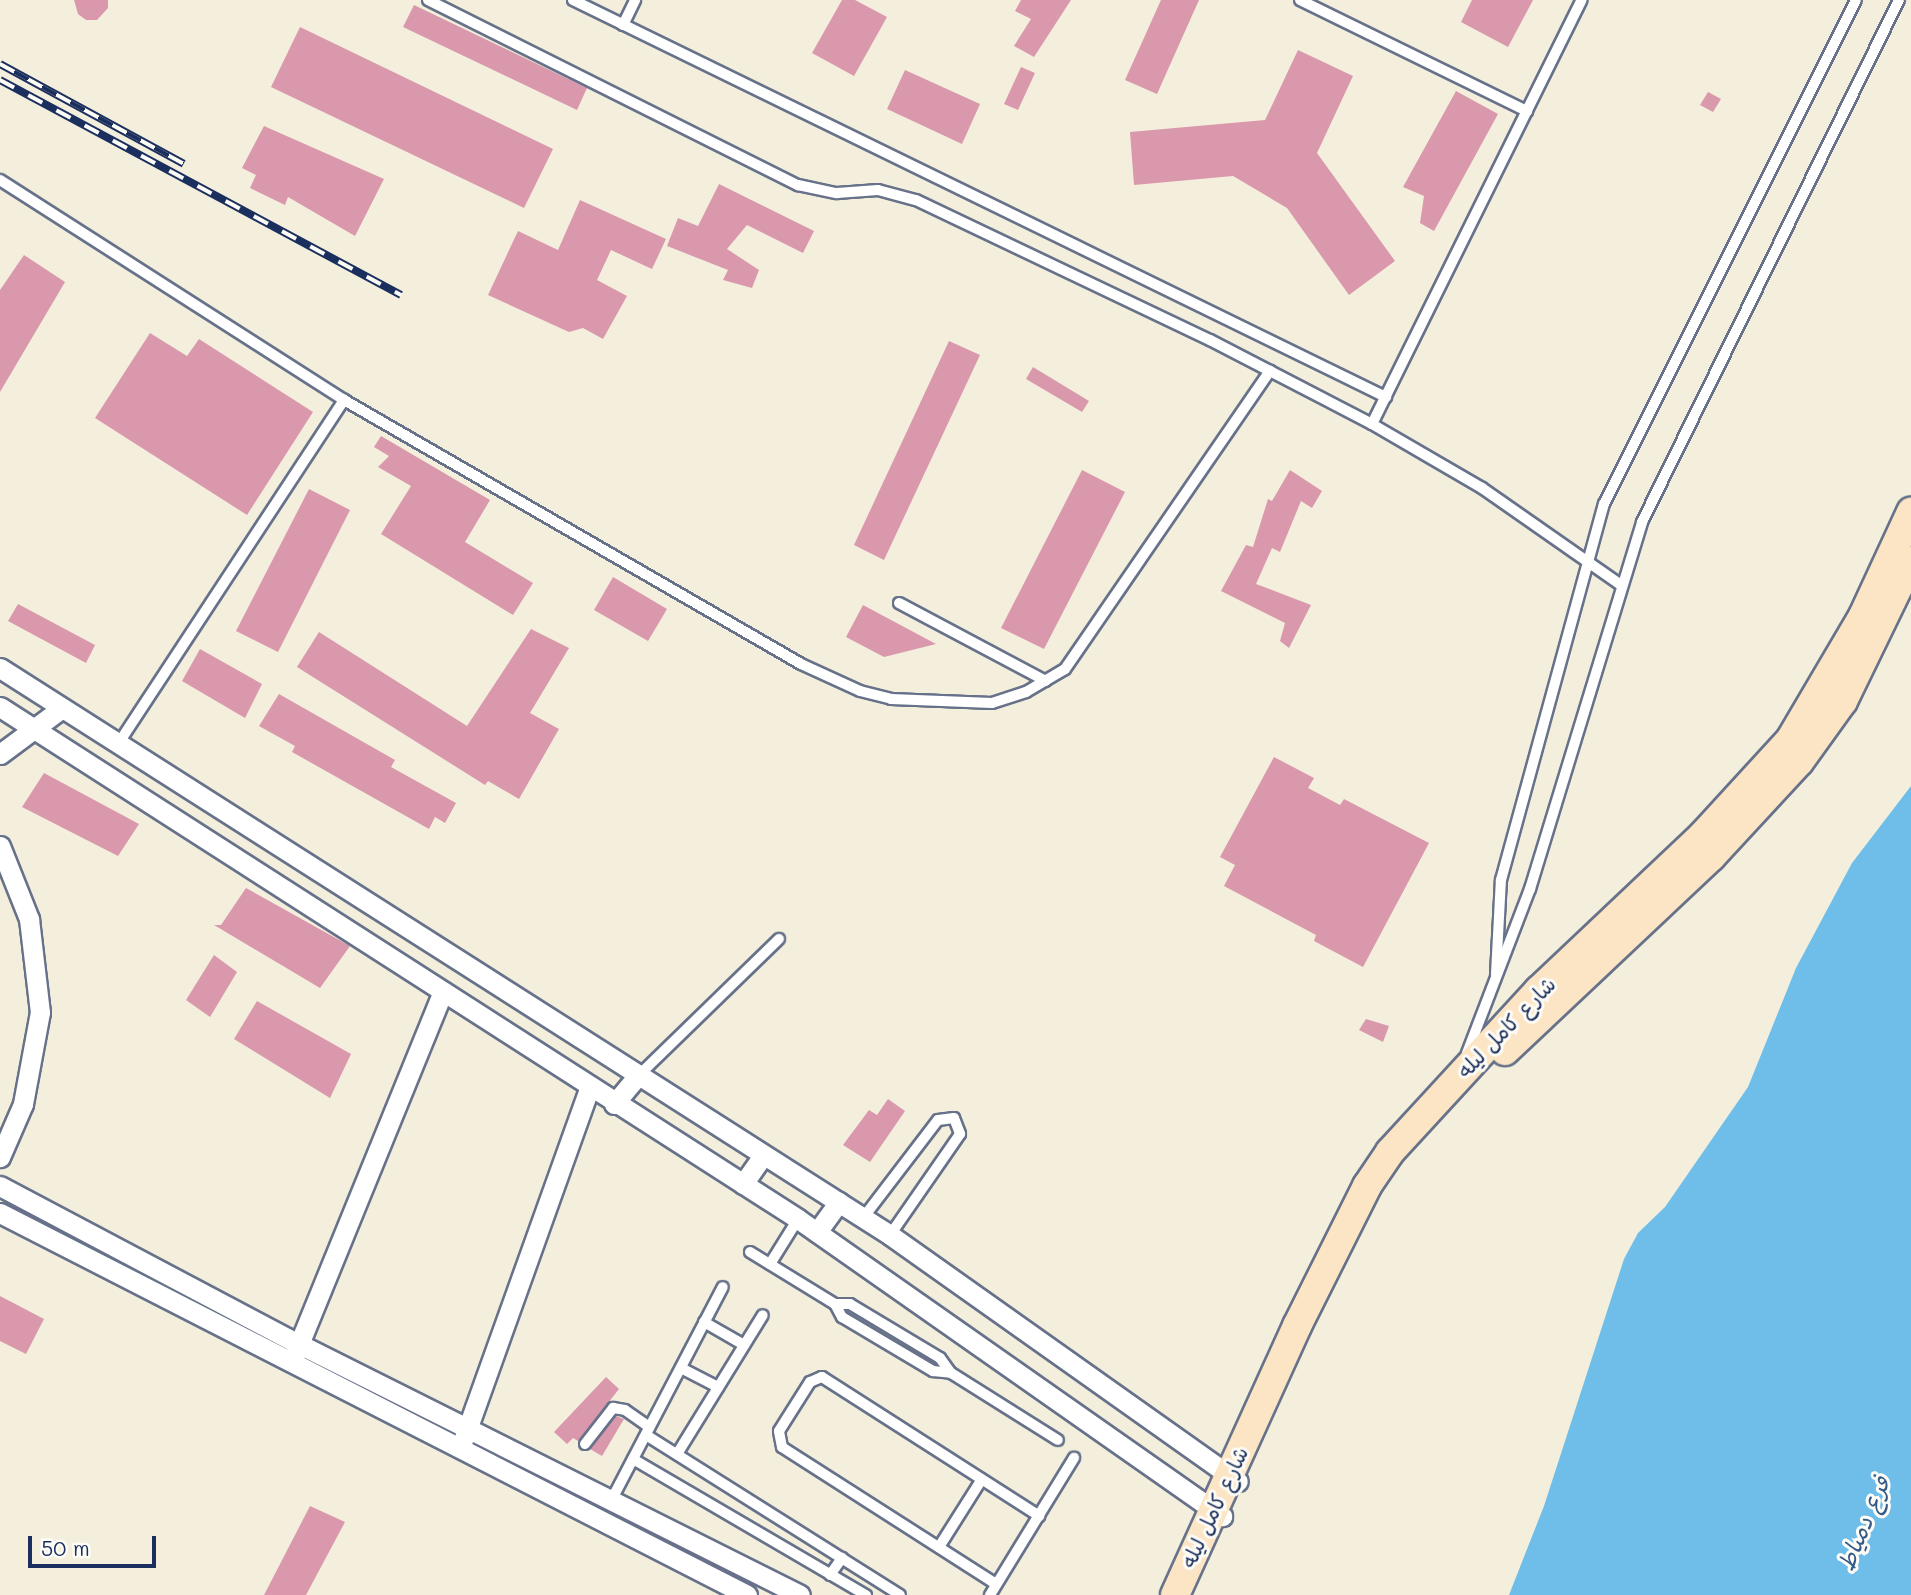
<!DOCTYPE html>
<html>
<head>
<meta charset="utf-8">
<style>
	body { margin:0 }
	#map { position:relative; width:1911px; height:1595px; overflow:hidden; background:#f3efdc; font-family:Mali,"Playpen Sans Arabic",sans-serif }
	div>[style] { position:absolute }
	.water>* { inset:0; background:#6ebee9 }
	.building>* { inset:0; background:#da98ad }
	.roads { filter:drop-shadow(2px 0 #67728a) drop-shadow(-2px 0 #67728a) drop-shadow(0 2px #67728a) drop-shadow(0 -2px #67728a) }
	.lane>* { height:10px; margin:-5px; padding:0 5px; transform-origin:5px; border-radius:5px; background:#fff }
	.street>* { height:19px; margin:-9.5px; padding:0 9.5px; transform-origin:9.5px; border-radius:9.5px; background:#fff }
	.secondary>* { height:28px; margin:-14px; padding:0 14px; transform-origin:14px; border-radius:14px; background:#fce5c4 }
	.rail>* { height:8px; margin-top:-4px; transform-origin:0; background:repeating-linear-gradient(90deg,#fdfcf7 0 16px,#1b2f5e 0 32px); box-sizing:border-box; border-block:2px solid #1b2f5e }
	span { translate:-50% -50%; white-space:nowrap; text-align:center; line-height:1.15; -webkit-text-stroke:6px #fdfcf7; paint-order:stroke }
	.street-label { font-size:21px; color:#1b2f5e }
	.water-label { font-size:23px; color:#345a88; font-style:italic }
	.scale { position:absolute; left:28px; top:1536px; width:128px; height:32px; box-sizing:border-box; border:4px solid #1b2f5e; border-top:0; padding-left:9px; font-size:21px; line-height:24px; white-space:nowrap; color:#1b2f5e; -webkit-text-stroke:5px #fdfcf7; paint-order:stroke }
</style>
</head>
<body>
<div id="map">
	<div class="water">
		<i style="clip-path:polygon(1911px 786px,1911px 1595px,1509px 1595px,1544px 1506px,1624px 1259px,1638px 1233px,1665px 1207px,1748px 1087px,1796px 968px,1852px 863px)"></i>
	</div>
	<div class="building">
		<i style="clip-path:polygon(74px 0,108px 0,108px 8px,97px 20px,86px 20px,78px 14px)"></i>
		<i style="clip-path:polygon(842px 0,855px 0,887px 17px,854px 76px,812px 53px)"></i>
		<i style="clip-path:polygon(1021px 0,1071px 0,1034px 57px,1014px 46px,1031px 19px,1015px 11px)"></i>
		<i style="clip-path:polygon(1161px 0,1199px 0,1157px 94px,1125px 80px)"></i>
		<i style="clip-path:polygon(1472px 0,1533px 0,1508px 47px,1461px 22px)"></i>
		<i style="clip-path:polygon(414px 5px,587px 88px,577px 110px,403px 27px)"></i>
		<i style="clip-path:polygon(300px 27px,553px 149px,524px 208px,271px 87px)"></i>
		<i style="clip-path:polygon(1298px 50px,1353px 76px,1317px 153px,1395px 261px,1349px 295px,1287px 208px,1233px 176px,1134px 185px,1130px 132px,1265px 120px)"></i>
		<i style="clip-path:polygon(1021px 67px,1035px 73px,1018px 110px,1004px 104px)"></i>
		<i style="clip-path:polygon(905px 70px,980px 104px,962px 144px,887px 109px)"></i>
		<i style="clip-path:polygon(1456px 91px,1498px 114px,1434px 231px,1420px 223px,1424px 196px,1403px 187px)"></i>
		<i style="clip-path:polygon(1708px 92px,1721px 99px,1713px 112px,1700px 105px)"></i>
		<i style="clip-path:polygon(264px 126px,384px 179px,355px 236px,288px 197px,285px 205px,250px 188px,256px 175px,242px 168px)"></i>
		<i style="clip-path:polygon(719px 184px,814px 231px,803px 253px,747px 225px,727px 249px,759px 270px,752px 288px,723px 280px,728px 270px,667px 246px,678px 218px,698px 226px)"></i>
		<i style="clip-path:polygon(580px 200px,666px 239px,652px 269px,611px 250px,597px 280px,627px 296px,603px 339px,583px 328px,569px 332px,488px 295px,518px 231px,558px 250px)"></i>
		<i style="clip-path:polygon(24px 255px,65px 282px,0 392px,0 290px)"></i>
		<i style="clip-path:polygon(150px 333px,187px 356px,199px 339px,313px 412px,247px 515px,95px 418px)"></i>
		<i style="clip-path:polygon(949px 341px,980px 355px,884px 560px,854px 545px)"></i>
		<i style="clip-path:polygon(1033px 367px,1089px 401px,1082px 412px,1026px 379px)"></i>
		<i style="clip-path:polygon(381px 436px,490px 500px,465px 542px,533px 583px,513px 615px,381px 534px,411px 486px,378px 467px,389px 456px,374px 447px)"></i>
		<i style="clip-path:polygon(1082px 470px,1125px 492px,1044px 649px,1001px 628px)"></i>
		<i style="clip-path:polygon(1290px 470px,1322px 491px,1312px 508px,1301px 501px,1280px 552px,1272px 548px,1256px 584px,1311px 605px,1289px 648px,1280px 641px,1285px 623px,1221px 591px,1246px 545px,1253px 547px,1268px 499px,1272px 501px)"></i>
		<i style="clip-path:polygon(309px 489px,350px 510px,278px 652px,236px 631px)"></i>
		<i style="clip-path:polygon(613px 577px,667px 609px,648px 641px,594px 610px)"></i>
		<i style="clip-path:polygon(18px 604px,95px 645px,86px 663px,8px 621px)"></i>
		<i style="clip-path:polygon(863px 605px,936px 644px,884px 657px,846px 637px)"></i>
		<i style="clip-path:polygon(531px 629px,569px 648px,530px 713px,559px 729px,519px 799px,488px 781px,485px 785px,297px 667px,319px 632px,467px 726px)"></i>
		<i style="clip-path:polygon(200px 649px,262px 684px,245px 718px,182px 681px)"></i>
		<i style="clip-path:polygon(279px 694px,395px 760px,391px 767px,456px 803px,445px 823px,435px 817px,429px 829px,292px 752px,295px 746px,259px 726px)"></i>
		<i style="clip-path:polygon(1274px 757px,1314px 778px,1308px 788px,1340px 805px,1344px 799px,1429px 843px,1363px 967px,1314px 941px,1316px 935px,1224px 886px,1235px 865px,1220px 857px)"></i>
		<i style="clip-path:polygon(44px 773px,139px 824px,118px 856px,22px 807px)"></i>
		<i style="clip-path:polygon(246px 888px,350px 946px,320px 988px,214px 925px,221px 925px)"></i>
		<i style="clip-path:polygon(214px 955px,237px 972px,210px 1017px,186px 1000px)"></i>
		<i style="clip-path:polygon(257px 1001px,351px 1054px,330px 1098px,234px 1039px)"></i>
		<i style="clip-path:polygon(1366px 1019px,1389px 1026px,1383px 1042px,1359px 1030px)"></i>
		<i style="clip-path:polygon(888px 1099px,905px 1111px,870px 1162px,843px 1145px,869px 1110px,877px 1115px)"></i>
		<i style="clip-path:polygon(0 1296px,44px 1319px,26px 1354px,0 1341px)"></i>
		<i style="clip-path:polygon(606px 1377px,619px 1389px,578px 1441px,573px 1438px,567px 1444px,554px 1432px)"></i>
		<i style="clip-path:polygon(616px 1416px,624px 1419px,602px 1456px,590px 1449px)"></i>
		<i style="clip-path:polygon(310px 1506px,345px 1522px,306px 1595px,264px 1595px)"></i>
	</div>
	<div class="roads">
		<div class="lane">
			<i style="left:428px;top:0;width:414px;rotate:26.6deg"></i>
			<i style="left:798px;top:185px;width:40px;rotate:12deg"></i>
			<i style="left:837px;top:193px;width:41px;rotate:-4.2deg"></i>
			<i style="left:878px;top:190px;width:39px;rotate:15deg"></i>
			<i style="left:916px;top:200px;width:326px;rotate:25.5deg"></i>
			<i style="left:1210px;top:340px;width:182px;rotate:27.4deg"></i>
			<i style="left:1372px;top:424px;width:127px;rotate:30.2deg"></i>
			<i style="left:1482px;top:488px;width:169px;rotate:34.9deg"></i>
			<i style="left:573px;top:0;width:905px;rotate:26.03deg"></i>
			<i style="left:1300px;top:0;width:253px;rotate:26.1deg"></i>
			<i style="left:623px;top:25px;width:28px;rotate:-64deg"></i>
			<i style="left:0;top:180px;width:408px;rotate:32.6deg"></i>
			<i style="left:344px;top:400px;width:528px;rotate:30.01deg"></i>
			<i style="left:801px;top:664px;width:65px;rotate:24.6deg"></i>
			<i style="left:860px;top:691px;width:32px;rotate:14deg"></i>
			<i style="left:891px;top:699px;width:101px;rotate:2.3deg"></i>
			<i style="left:992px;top:703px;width:36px;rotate:-18deg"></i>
			<i style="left:1026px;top:692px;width:45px;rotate:-30.5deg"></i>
			<i style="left:1065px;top:669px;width:362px;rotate:-55.5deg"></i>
			<i style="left:1372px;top:424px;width:473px;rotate:-63.7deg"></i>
			<i style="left:899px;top:603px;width:166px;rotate:28deg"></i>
			<i style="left:118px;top:744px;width:412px;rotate:-56.7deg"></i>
			<i style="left:1496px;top:974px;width:94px;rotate:-87deg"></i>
			<i style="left:1501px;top:880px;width:390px;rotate:-74.7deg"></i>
			<i style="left:1604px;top:504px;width:563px;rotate:-63.43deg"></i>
			<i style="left:1467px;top:1053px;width:176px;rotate:-69deg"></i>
			<i style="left:1530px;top:889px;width:384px;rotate:-73deg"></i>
			<i style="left:1642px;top:522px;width:582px;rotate:-63.79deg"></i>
			<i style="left:637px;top:1077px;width:198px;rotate:-44.2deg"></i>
			<i style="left:863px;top:1218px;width:123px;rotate:-52.6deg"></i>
			<i style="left:938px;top:1120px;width:16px;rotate:-7deg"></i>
			<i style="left:954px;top:1118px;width:17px;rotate:69deg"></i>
			<i style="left:960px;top:1134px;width:123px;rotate:124.7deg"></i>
			<i style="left:750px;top:1252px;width:100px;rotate:31.5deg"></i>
			<i style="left:835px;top:1304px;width:15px;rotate:62deg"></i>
			<i style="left:842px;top:1317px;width:106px;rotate:30.7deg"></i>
			<i style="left:933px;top:1371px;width:18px;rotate:6deg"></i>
			<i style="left:770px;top:1264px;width:53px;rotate:-58.1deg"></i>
			<i style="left:835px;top:1304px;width:15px"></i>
			<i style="left:850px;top:1304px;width:105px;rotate:31deg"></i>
			<i style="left:940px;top:1358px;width:19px;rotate:54deg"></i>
			<i style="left:951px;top:1373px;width:126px;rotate:32.1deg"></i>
			<i style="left:704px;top:1322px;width:46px;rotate:29.9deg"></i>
			<i style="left:681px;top:1368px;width:42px;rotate:27.2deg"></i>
			<i style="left:646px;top:1435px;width:300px;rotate:32.2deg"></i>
			<i style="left:585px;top:1444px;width:46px;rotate:-52.1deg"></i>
			<i style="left:613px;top:1408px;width:12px;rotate:9deg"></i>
			<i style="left:625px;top:1410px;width:29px;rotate:35deg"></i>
			<i style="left:677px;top:1454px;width:163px;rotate:-58.3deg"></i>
			<i style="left:633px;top:1459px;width:270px;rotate:30.3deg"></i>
			<i style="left:612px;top:1499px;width:239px;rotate:-62.4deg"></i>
			<i style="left:939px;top:1547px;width:80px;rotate:-57.7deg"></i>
			<i style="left:830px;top:1575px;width:21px;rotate:-55deg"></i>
			<i style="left:996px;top:1584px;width:254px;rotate:-147.4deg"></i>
			<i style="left:782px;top:1447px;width:16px;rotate:-101deg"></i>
			<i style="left:779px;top:1431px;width:58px;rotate:-57.7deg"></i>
			<i style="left:810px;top:1382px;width:13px;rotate:-23deg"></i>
			<i style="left:822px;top:1377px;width:258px;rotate:32.6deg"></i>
			<i style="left:990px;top:1595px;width:161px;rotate:-58.5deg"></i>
		</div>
		<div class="street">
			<i style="left:0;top:668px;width:1055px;rotate:32.5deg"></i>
			<i style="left:890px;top:1235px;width:426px;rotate:35.3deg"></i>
			<i style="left:0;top:707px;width:948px;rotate:32.68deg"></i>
			<i style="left:798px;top:1219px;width:518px;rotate:35.01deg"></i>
			<i style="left:0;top:754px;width:77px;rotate:-36.6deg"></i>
			<i style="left:0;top:846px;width:79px;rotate:68.3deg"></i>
			<i style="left:29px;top:919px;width:94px;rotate:83.3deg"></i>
			<i style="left:40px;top:1012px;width:94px;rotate:100.5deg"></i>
			<i style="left:23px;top:1104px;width:58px;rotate:113.5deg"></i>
			<i style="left:614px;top:1104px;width:35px;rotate:-50deg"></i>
			<i style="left:743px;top:1184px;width:35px;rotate:-55deg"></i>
			<i style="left:0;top:1186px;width:338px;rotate:27.9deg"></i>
			<i style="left:299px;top:1344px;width:560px;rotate:26.61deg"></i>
			<i style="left:0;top:1213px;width:839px;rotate:27.08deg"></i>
			<i style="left:817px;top:1232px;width:37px;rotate:-54deg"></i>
			<i style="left:295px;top:1354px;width:391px;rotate:-67.8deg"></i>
			<i style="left:464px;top:1438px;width:372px;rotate:-70.3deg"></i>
		</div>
		<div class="secondary">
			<i style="left:1505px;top:1051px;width:283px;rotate:-43.3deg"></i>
			<i style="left:1711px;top:857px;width:129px;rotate:-47.2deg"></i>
			<i style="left:1799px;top:762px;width:75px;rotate:-54.2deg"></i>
			<i style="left:1843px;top:701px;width:156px;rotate:-64.1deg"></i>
			<i style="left:1175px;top:1595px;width:295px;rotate:-65.6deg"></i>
			<i style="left:1297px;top:1326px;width:157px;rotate:-63.4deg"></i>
			<i style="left:1367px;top:1186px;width:41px;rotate:-55.9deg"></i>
			<i style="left:1390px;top:1152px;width:220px;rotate:-47.4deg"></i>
			<i style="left:1539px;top:990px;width:226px;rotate:-43.4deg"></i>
			<i style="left:1703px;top:835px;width:129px;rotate:-47.5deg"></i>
			<i style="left:1790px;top:740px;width:144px;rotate:-59.5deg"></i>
			<i style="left:1863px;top:616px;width:115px;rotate:-65.2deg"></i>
		</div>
	</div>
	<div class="rail">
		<i style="left:0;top:64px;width:209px;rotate:28.5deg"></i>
		<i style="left:0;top:80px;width:455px;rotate:28.2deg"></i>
	</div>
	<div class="street-label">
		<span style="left:1506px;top:1027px;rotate:-46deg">شارع كامل ليله</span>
		<span style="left:1214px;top:1507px;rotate:-65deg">شارع كامل ليله</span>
	</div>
	<div class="water-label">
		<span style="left:1863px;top:1523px;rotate:-67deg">فرع دمياط</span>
	</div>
	<div class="scale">50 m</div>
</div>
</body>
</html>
